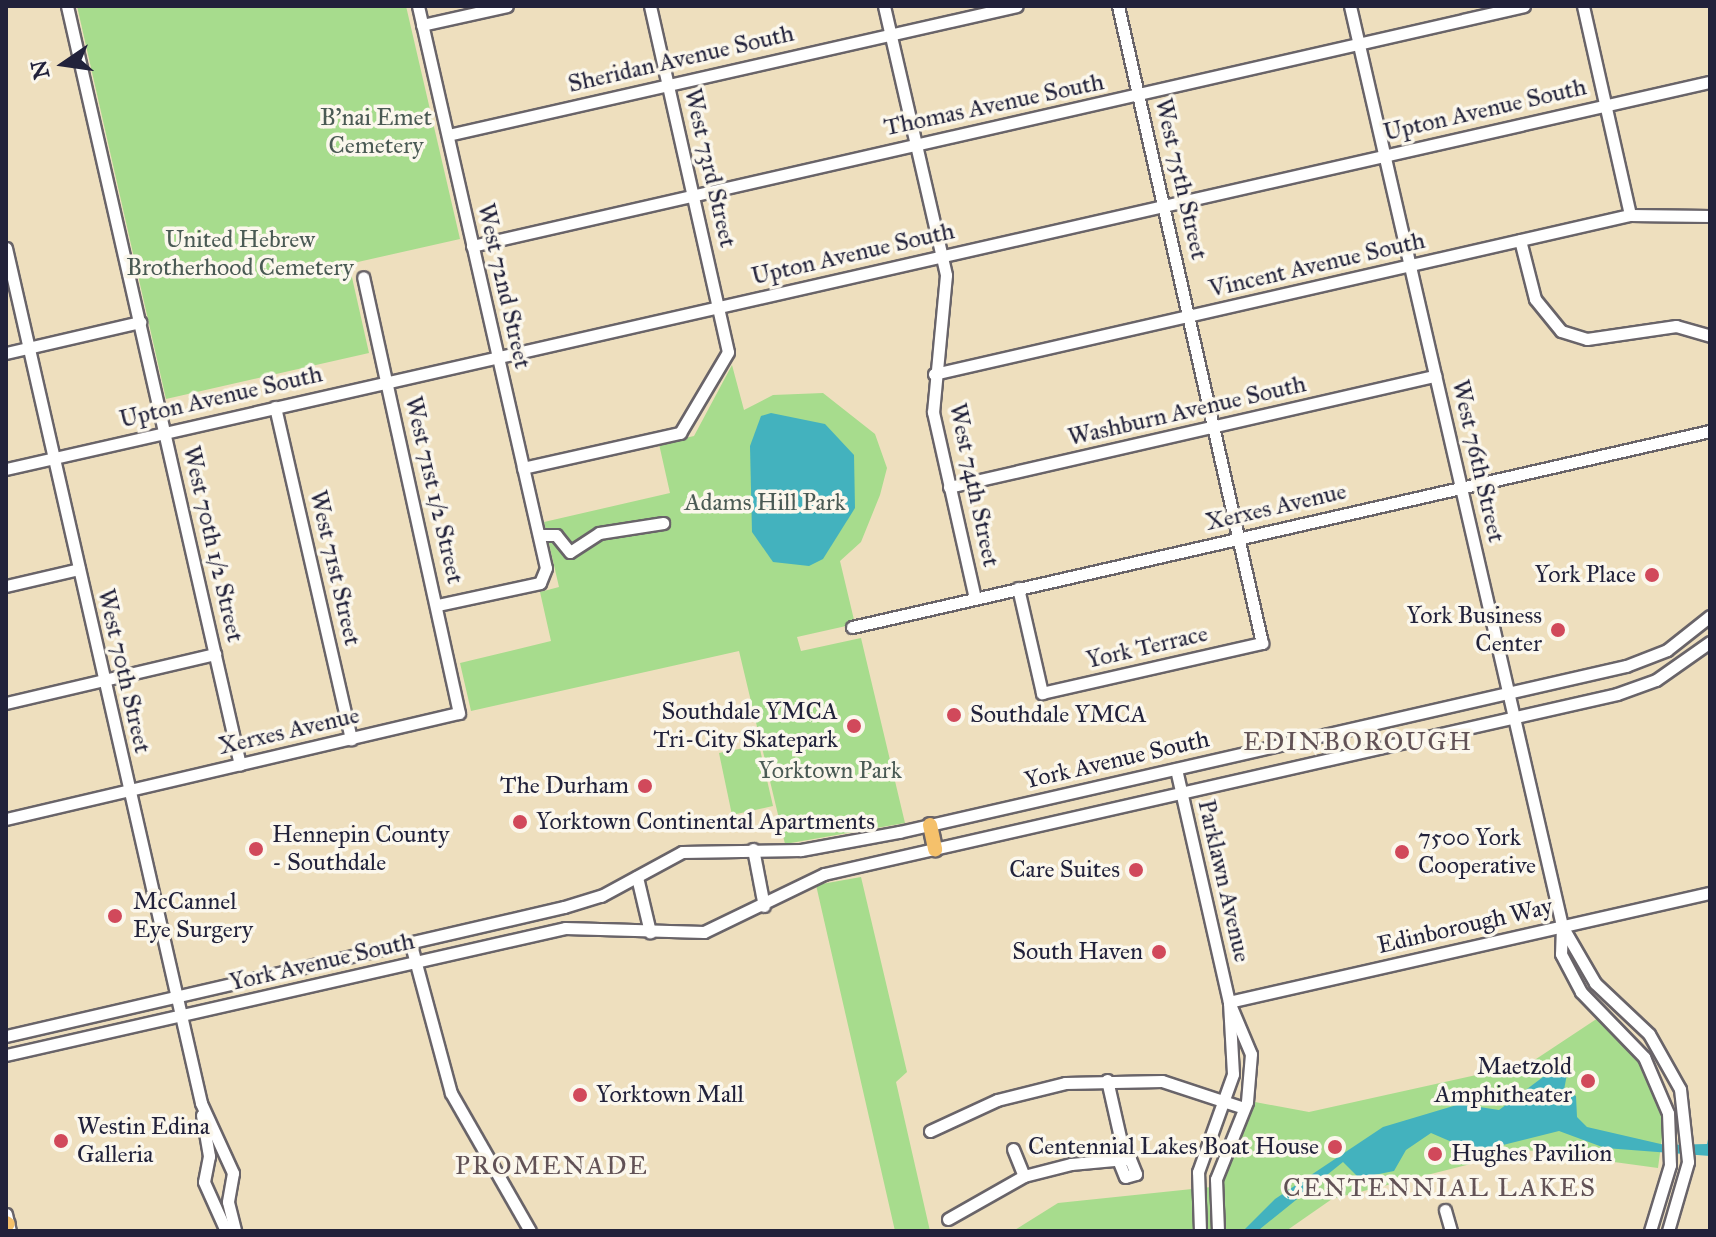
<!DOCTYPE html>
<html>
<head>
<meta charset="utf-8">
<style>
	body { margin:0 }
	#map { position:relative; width:1716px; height:1237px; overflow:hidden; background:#eedfbe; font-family:"IM FELL Great Primer",serif }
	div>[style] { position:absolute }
	.green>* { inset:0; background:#a7dc8d }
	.water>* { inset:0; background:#43b2be }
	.roads { filter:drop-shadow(2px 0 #696469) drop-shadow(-2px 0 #696469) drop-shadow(0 2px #696469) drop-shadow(0 -2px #696469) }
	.minor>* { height:11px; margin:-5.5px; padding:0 5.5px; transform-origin:5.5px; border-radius:5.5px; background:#fff }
	.major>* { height:14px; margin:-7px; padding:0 7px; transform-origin:7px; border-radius:7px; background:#f5c16b }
	.dots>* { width:22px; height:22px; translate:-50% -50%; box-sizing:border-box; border:4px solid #fbf7ec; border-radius:50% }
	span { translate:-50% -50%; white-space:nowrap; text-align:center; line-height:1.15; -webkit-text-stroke:7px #fbf7ec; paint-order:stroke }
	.street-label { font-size:24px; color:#22223b }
	.park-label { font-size:24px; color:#4a5a54 }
	.poi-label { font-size:24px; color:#22223b }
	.right { translate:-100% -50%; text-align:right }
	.left { translate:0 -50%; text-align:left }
	.neighbourhood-label { font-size:26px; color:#625256; letter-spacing:2px }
	.frame { position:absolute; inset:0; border:8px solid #22223b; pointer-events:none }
	.north { position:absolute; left:24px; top:24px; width:80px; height:80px; -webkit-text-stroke:6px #fbf7ec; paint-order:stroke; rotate:257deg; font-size:22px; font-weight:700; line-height:32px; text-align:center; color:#22223b }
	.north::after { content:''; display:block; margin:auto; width:28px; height:36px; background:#22223b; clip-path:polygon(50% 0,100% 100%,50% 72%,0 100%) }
</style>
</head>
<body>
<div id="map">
	<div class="green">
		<i style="clip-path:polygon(77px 6px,406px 6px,460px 239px,349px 264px,369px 353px,166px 399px)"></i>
		<i style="clip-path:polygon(732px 365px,744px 410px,773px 395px,823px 393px,875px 434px,887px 468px,880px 495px,861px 542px,840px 561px,855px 624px,797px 637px,801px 651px,861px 638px,905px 823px,785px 844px,739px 651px,471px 711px,460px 663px,551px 641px,540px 592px,559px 587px,544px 522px,670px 493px,659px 444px,694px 436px)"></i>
		<i style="clip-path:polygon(759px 745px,773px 806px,732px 815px,719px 753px)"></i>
		<i style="clip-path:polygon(861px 877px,907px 1072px,896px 1082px,930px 1231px,895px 1231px,816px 885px)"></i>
		<i style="clip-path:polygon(1598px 1018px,1648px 1068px,1665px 1115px,1658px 1168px,1526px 1150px,1332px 1199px,1286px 1231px,1013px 1231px,1058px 1203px,1221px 1186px,1255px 1102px,1309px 1112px,1530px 1063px)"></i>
	</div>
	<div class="water">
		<i style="clip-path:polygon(771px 413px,825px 424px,854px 455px,855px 508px,823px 559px,809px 566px,773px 562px,752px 532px,750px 446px,761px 416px)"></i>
		<i style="clip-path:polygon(1555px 1068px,1567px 1074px,1564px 1090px,1576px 1096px,1577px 1117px,1587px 1127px,1665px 1145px,1707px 1144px,1710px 1130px,1710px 1156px,1605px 1148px,1559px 1131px,1475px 1152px,1431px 1133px,1406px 1150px,1394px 1171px,1359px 1178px,1343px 1162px,1260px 1229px,1243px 1231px,1275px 1199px,1383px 1127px,1460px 1104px,1499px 1110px)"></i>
	</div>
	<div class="roads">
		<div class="minor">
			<i style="left:67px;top:6px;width:778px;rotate:77.16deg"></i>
			<i style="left:418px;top:6px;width:576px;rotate:77.17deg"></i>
			<i style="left:546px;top:568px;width:16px;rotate:112deg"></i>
			<i style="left:540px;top:583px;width:104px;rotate:167.8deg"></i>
			<i style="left:884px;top:6px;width:276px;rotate:77deg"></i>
			<i style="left:946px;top:275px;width:138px;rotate:95.4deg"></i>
			<i style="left:933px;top:412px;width:191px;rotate:77.3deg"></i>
			<i style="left:1350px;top:6px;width:944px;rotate:77.02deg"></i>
			<i style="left:1562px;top:926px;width:28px;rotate:92deg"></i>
			<i style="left:1561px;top:954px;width:43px;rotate:62.2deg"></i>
			<i style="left:1581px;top:992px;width:91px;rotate:45.9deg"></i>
			<i style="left:1644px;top:1057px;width:61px;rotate:66.8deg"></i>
			<i style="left:1668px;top:1113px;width:52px;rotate:87.8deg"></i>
			<i style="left:1670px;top:1165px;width:69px;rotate:106.9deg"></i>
			<i style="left:1583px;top:6px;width:214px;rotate:77.3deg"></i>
			<i style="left:422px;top:25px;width:87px;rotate:-12.6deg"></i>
			<i style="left:448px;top:135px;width:583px;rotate:-12.77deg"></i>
			<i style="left:1520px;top:240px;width:61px;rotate:75.7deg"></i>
			<i style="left:1535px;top:299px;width:41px;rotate:50.9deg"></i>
			<i style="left:1561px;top:331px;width:27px;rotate:17deg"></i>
			<i style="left:1587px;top:339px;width:90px;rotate:-8.3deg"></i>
			<i style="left:1676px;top:326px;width:35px;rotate:16deg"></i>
			<i style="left:472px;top:246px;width:1079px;rotate:-12.85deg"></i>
			<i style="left:6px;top:248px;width:877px;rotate:77.15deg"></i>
			<i style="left:201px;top:1103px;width:77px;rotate:65.4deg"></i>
			<i style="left:233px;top:1173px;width:29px;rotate:100deg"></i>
			<i style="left:228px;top:1202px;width:30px;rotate:76deg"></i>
			<i style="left:6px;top:353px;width:138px;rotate:-13deg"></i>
			<i style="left:934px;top:374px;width:714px;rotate:-12.87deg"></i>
			<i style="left:1630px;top:215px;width:80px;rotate:0.7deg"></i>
			<i style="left:275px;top:407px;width:341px;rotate:77.1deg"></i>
			<i style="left:523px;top:468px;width:161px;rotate:-12.6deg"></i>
			<i style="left:680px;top:433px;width:94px;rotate:-59.3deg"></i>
			<i style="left:728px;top:352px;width:355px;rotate:-102.7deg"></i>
			<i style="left:6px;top:469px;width:1747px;rotate:-12.8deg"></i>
			<i style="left:949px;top:487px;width:499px;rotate:-12.9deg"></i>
			<i style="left:539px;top:535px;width:17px"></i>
			<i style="left:556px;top:535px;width:22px;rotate:51deg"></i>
			<i style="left:570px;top:552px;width:35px;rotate:-33deg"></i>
			<i style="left:599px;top:533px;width:65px;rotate:-8.9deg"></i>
			<i style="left:6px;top:586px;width:75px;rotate:-13.1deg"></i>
			<i style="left:1018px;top:588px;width:108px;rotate:77.1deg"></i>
			<i style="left:1042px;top:693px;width:226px;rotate:-12.8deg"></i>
			<i style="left:1262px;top:643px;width:653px;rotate:-102.74deg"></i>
			<i style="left:852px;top:627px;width:880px;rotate:-12.87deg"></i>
			<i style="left:6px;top:703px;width:215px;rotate:-13.2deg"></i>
			<i style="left:1176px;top:769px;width:239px;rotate:77.2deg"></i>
			<i style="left:1229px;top:1002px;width:56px;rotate:67.1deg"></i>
			<i style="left:1251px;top:1054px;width:48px;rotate:94.8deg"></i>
			<i style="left:1247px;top:1102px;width:83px;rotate:111.9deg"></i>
			<i style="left:1216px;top:1179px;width:52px;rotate:87.8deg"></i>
			<i style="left:6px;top:819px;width:465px;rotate:-13.2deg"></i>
			<i style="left:459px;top:713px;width:446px;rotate:-102.4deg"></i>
			<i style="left:753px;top:849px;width:58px;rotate:79.1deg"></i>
			<i style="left:637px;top:877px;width:57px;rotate:76.7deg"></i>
			<i style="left:1562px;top:926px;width:66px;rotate:59.9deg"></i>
			<i style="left:1595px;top:983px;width:74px;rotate:43.4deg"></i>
			<i style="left:1649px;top:1034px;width:63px;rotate:60.6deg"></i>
			<i style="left:1680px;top:1089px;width:73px;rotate:83.7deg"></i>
			<i style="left:1688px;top:1162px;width:72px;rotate:106.2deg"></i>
			<i style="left:411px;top:945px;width:153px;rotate:74.9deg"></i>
			<i style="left:451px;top:1093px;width:159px;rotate:60.2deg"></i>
			<i style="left:1229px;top:1002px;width:493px;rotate:-12.8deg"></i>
			<i style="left:6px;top:1036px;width:573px;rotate:-13.02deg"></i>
			<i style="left:564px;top:907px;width:39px;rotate:-17deg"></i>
			<i style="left:601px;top:896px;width:92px;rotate:-28.5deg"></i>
			<i style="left:682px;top:852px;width:119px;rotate:-1deg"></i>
			<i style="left:801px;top:850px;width:100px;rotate:-10.4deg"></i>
			<i style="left:899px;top:832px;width:746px;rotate:-12.86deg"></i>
			<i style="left:1626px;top:666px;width:44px;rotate:-21.3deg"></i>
			<i style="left:1667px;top:650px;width:55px;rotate:-38.3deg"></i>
			<i style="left:6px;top:1055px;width:573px;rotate:-12.8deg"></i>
			<i style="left:565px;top:928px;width:139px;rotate:1.6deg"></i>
			<i style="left:704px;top:932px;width:133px;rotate:-25.8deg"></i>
			<i style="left:824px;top:874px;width:813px;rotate:-12.79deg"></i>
			<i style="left:1617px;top:694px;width:41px;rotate:-19.7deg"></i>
			<i style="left:1656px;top:680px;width:66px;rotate:-35.1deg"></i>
			<i style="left:1107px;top:1080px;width:81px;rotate:77.2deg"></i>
			<i style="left:202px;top:1115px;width:42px;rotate:80.3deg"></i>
			<i style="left:209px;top:1156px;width:26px;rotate:101deg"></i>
			<i style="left:204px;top:1182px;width:54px;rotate:65.8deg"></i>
			<i style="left:930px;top:1131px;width:74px;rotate:-24.8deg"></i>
			<i style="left:997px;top:1100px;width:70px;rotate:-14deg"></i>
			<i style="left:1065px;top:1083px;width:97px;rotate:-1.2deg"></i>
			<i style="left:1162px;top:1081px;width:86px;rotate:18.2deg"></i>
			<i style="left:1013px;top:1149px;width:29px;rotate:68deg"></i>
			<i style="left:1445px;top:1210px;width:22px;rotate:74deg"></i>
			<i style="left:6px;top:1214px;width:17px;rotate:77deg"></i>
			<i style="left:948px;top:1219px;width:87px;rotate:-29.5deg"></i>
			<i style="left:1024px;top:1176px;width:49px;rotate:-14.3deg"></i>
			<i style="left:1071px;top:1164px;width:54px;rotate:-5.3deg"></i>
			<i style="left:1125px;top:1159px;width:5px"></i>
			<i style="left:1130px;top:1159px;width:16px;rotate:68deg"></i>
			<i style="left:1136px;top:1174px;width:11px;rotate:165deg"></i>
			<i style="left:1125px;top:1177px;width:18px;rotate:-112deg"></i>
			<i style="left:1200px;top:1231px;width:59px;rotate:-91.9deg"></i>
			<i style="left:1198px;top:1172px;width:104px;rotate:-70.3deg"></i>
			<i style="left:1233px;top:1074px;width:72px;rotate:-93.2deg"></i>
		</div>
		<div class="major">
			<i style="left:930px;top:825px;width:25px;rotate:78deg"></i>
			<i style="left:6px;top:1223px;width:2px;rotate:27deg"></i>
		</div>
	</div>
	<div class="dots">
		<i style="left:1652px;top:575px;background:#d1495b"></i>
		<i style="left:1558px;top:630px;background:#d1495b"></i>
		<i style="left:954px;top:715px;background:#d1495b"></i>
		<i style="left:854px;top:726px;background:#d1495b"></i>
		<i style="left:645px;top:786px;background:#d1495b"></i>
		<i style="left:520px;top:822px;background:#d1495b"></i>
		<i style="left:256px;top:849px;background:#d1495b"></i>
		<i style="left:1402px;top:852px;background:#d1495b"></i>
		<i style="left:1136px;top:870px;background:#d1495b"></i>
		<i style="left:115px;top:916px;background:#d1495b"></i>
		<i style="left:1159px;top:952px;background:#d1495b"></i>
		<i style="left:1588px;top:1081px;background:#d1495b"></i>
		<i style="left:580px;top:1095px;background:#d1495b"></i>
		<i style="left:61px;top:1141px;background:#d1495b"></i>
		<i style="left:1335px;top:1147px;background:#d1495b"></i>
		<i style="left:1435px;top:1154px;background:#d1495b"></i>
	</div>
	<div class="street-label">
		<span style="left:681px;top:59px;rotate:-13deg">Sheridan Avenue South</span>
		<span style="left:994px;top:105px;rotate:-12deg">Thomas Avenue South</span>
		<span style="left:1485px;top:110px;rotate:-13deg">Upton Avenue South</span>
		<span style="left:710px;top:168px;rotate:77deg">West 73rd Street</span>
		<span style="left:1181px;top:179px;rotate:77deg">West 75th Street</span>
		<span style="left:853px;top:254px;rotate:-13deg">Upton Avenue South</span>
		<span style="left:1317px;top:265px;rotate:-13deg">Vincent Avenue South</span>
		<span style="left:504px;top:286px;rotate:77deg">West 72nd Street</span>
		<span style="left:221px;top:397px;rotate:-13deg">Upton Avenue South</span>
		<span style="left:1187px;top:411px;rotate:-13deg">Washburn Avenue South</span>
		<span style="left:1478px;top:461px;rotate:77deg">West 76th Street</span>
		<span style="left:974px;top:485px;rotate:78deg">West 74th Street</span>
		<span style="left:434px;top:490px;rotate:77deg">West 71st 1/2 Street</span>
		<span style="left:1276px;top:507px;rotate:-13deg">Xerxes Avenue</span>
		<span style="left:213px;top:544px;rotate:77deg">West 70th 1/2 Street</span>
		<span style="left:335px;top:568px;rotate:77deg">West 71st Street</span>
		<span style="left:1147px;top:647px;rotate:-13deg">York Terrace</span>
		<span style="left:124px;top:671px;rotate:77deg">West 70th Street</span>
		<span style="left:289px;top:731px;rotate:-13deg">Xerxes Avenue</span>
		<span style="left:1117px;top:760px;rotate:-13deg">York Avenue South</span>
		<span style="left:1224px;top:881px;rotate:77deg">Parklawn Avenue</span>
		<span style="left:1465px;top:926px;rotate:-13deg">Edinborough Way</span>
		<span style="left:322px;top:962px;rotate:-13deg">York Avenue South</span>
	</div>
	<div class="park-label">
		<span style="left:376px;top:132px">B'nai Emet<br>Cemetery</span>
		<span style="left:240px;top:254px">United Hebrew<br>Brotherhood Cemetery</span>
		<span style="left:765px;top:503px">Adams Hill Park</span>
		<span style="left:830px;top:771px">Yorktown Park</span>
	</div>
	<div class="poi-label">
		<span class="right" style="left:1636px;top:575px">York Place</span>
		<span class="right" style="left:1542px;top:630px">York Business<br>Center</span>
		<span class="right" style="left:838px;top:726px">Southdale YMCA<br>Tri-City Skatepark</span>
		<span class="left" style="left:970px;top:715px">Southdale YMCA</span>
		<span class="right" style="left:629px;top:786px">The Durham</span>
		<span class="left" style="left:536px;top:822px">Yorktown Continental Apartments</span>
		<span class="left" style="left:272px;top:849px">Hennepin County<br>- Southdale</span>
		<span class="left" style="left:1418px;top:852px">7500 York<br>Cooperative</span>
		<span class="right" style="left:1120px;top:870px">Care Suites</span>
		<span class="left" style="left:133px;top:916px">McCannel<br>Eye Surgery</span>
		<span class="right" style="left:1143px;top:952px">South Haven</span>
		<span class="right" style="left:1572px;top:1081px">Maetzold<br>Amphitheater</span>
		<span class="left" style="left:596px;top:1095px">Yorktown Mall</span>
		<span class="left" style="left:77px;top:1141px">Westin Edina<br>Galleria</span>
		<span class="right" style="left:1319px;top:1147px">Centennial Lakes Boat House</span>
		<span class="left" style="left:1451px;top:1154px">Hughes Pavilion</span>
	</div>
	<div class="neighbourhood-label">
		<span style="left:1358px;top:742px">EDINBOROUGH</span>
		<span style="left:552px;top:1166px">PROMENADE</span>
		<span style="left:1440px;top:1188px">CENTENNIAL LAKES</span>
	</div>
	<div class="frame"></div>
	<div class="north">N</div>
</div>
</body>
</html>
